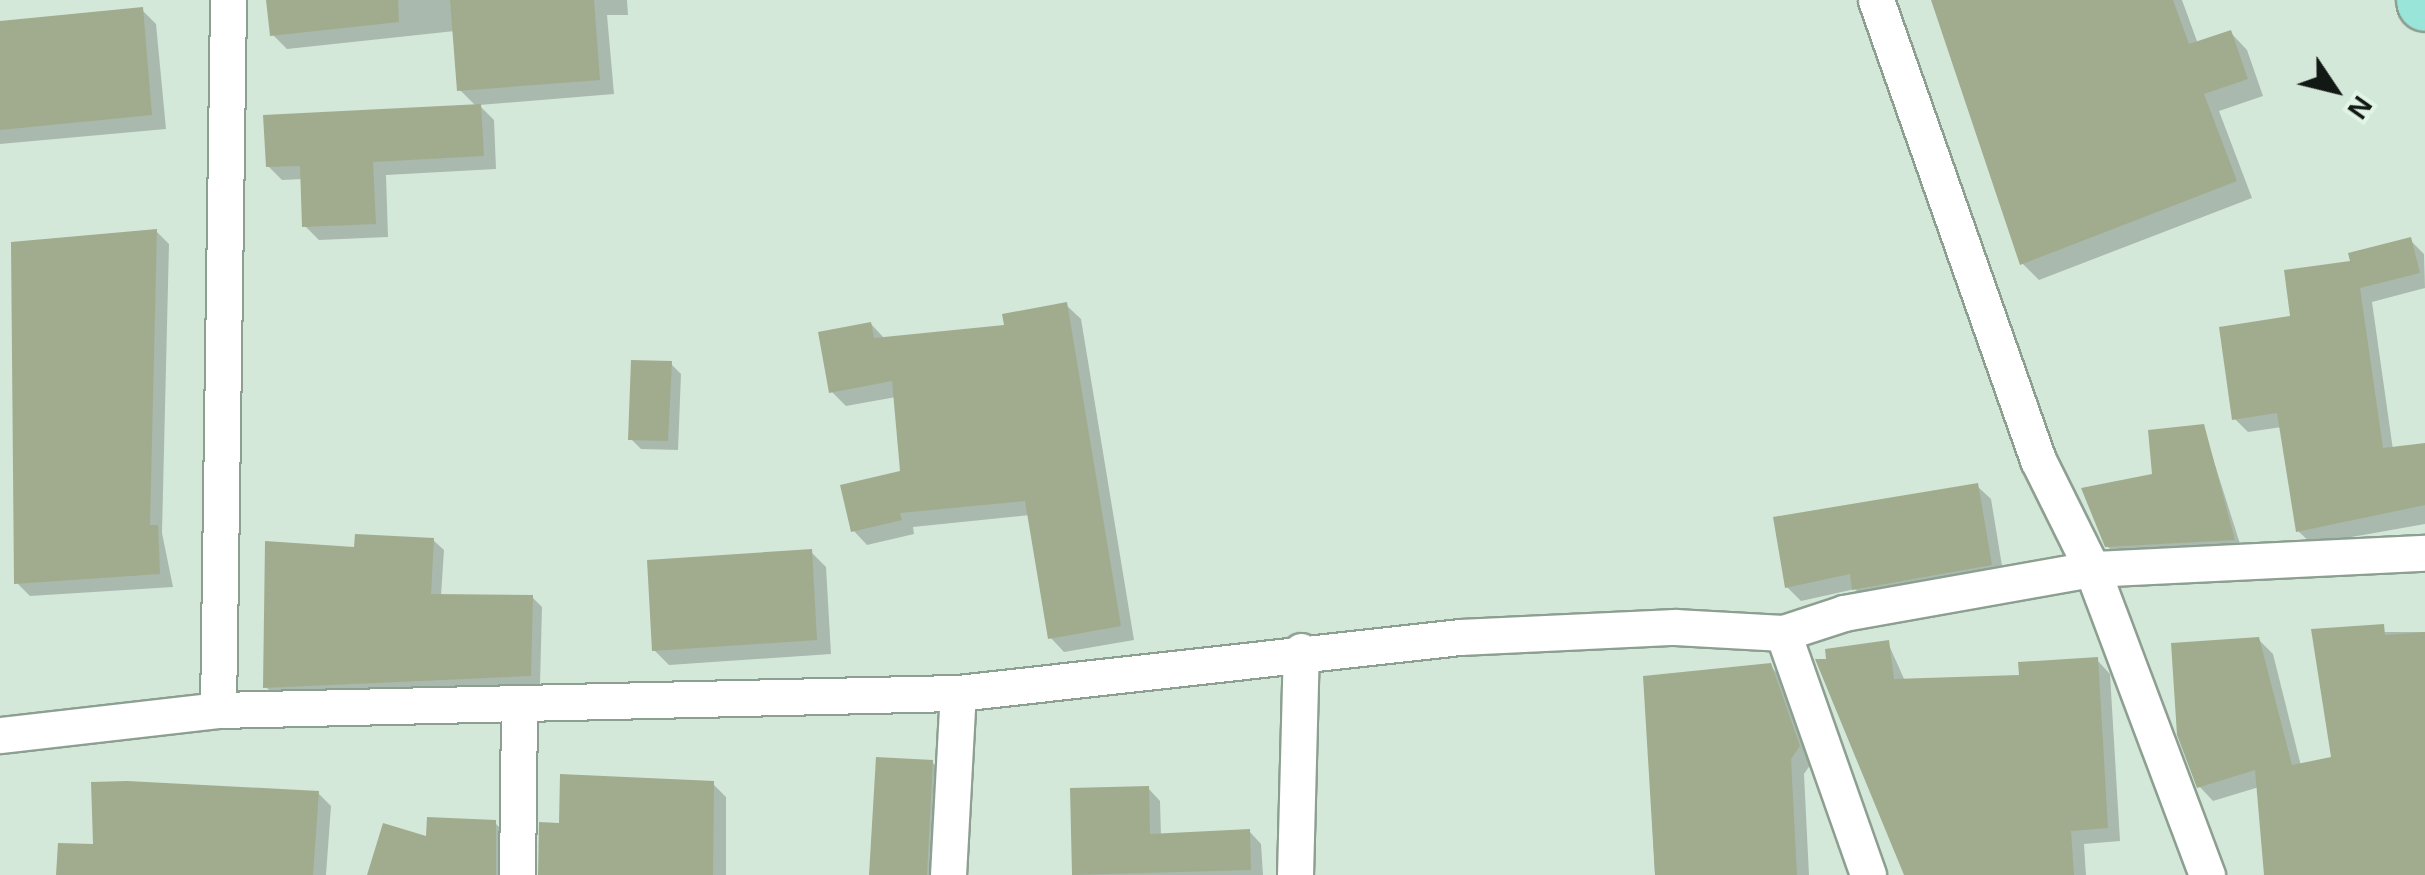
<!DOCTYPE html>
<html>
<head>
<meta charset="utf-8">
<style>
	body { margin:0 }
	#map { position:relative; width:2425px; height:875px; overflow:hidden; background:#d4e8d9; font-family:Helvetica,sans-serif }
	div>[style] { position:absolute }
	.shadow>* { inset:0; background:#0003 }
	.building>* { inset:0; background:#a1ac8f }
	.roads { filter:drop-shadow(2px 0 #8d9f91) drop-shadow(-2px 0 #8d9f91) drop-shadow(0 2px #8d9f91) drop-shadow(0 -2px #8d9f91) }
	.street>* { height:35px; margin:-17.5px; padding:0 17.5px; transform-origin:17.5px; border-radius:17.5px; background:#fff }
	.primary>* { height:55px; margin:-27.5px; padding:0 27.5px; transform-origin:27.5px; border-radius:27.5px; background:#9ae5da }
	span { translate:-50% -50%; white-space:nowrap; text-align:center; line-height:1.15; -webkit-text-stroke:8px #e1f5e6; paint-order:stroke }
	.north { position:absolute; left:2285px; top:40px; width:100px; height:100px; -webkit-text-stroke:8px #e1f5e6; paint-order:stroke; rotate:125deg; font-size:28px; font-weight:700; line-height:40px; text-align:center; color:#121914 }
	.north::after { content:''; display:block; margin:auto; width:35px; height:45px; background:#121914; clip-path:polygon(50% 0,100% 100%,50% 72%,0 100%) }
</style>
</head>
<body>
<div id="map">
	<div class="shadow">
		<i style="clip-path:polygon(268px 0,627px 0,628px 15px,607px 15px,614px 94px,479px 105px,494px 120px,496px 169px,386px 175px,388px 237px,319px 240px,305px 226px,303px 179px,282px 180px,268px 166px,476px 106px,460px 90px,455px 31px,287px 49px,272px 34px)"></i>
		<i style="clip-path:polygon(1934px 0,2182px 0,2198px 44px,2231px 33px,2247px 50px,2263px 96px,2219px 111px,2252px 198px,2039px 280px,2022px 263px)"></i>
		<i style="clip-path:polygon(142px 10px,156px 24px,166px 129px,0 144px,0 24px)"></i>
		<i style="clip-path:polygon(156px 231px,169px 244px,162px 533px,173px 587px,30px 596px,17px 583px)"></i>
		<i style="clip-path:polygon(2410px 240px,2424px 254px,2425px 288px,2372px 302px,2393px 450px,2425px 446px,2425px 524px,2312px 544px,2298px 531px,2282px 427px,2248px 432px,2234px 418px,2292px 318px,2353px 264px)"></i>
		<i style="clip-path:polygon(1066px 305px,1081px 319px,1134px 640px,1064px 652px,1050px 637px,1030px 515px,913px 527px,914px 534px,867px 545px,853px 530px,902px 473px,896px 397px,846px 406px,832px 392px,871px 324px,885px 339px,1007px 328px)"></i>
		<i style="clip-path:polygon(670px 363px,681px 374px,678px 450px,641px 449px,631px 439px)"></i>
		<i style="clip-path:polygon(2203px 427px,2241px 547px,2115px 554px,2107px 546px,2155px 476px)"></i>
		<i style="clip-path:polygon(1977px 486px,1991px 499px,2004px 578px,1868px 602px,1855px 589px,1801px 601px,1787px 587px)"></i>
		<i style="clip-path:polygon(433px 540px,444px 550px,441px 596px,532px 597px,542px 607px,540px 685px,276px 697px,266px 687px,356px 549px)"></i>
		<i style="clip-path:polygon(811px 552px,826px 567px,831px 654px,669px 665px,654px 650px)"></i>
		<i style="clip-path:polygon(2314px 632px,2425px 632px,2425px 875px,2265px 875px,2259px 787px,2213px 801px,2199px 786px,2258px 639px,2273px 654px,2301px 766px,2334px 759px)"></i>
		<i style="clip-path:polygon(1888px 643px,1905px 681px,2022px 678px,2097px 660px,2110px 674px,2120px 841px,2084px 844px,2086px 875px,1934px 875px,1905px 851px)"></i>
		<i style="clip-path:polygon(1770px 666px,1784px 680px,1813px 761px,1804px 774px,1809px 875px,1655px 875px,1645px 678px)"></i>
		<i style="clip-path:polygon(932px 762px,947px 777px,946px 875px,872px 875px)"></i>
		<i style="clip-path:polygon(713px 784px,726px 797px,726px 875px,560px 875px)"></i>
		<i style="clip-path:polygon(1148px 788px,1160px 801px,1161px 836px,1249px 831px,1261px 844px,1263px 875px,1074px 875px,1073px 790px)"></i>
		<i style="clip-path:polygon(318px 793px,331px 806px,326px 875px,59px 875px)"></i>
		<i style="clip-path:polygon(495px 823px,508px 836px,508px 875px,370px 875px,428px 839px)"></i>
	</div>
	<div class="building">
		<i style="clip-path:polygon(266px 0,398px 0,399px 22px,270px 36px)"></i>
		<i style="clip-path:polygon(450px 0,594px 0,600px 80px,457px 91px)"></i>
		<i style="clip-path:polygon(1931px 0,2173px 0,2189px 44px,2231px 30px,2248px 79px,2204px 94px,2237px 181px,2020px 265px)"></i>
		<i style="clip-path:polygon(143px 7px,152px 115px,0 130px,0 21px)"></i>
		<i style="clip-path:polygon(481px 104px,484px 156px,373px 162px,376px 224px,302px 227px,300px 166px,266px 167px,263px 115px)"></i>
		<i style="clip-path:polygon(157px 229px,150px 525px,158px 525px,160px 574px,14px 584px,11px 242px)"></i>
		<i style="clip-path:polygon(2411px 237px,2420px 273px,2360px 288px,2383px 448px,2425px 443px,2425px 505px,2296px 532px,2277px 413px,2232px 420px,2219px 327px,2290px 316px,2284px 270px,2350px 261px,2348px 253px)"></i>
		<i style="clip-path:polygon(1067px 302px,1121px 626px,1048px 639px,1025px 501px,900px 513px,902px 520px,851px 532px,840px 485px,900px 471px,892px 381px,829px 393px,818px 332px,871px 322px,874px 338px,1004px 325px,1002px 314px)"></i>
		<i style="clip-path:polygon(631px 360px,672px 361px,668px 441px,628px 440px)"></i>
		<i style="clip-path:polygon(2204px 424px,2235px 540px,2105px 547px,2081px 488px,2152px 474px,2148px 430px)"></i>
		<i style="clip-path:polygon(1978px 483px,1992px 565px,1852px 590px,1850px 574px,1785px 588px,1773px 517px)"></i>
		<i style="clip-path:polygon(355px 534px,434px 538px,431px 594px,533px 595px,531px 676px,263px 688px,265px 541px,354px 547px)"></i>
		<i style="clip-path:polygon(812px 549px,817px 640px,652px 651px,647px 560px)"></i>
		<i style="clip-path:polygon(2384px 624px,2385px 635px,2425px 632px,2425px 875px,2264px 875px,2255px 770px,2197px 788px,2177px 735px,2171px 643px,2259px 637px,2292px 765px,2331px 757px,2311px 629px)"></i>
		<i style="clip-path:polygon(1889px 640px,1894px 679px,2019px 675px,2018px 662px,2098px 657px,2108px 828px,2071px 831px,2074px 875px,1904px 875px,1815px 659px,1826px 659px,1825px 649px)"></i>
		<i style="clip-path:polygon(1771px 663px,1800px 746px,1791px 759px,1797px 875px,1655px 875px,1643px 676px)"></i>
		<i style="clip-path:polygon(876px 757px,933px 760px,927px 875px,869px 875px)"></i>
		<i style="clip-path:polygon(560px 774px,714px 781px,713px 875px,538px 875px,539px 822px,559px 823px)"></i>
		<i style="clip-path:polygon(127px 781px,319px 791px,313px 875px,56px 875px,58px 843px,93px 844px,91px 782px)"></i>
		<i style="clip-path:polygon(1149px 786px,1150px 834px,1250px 829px,1251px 870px,1072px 875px,1070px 788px)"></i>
		<i style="clip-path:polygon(427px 817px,496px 820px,496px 875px,367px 875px,383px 823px,426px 836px)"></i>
	</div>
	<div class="roads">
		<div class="street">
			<i style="left:1876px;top:0;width:488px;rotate:70.6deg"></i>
			<i style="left:2038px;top:460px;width:122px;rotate:63.6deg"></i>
			<i style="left:2092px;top:569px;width:327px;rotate:69.4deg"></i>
			<i style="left:1783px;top:633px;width:256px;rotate:70.6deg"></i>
			<i style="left:218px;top:710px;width:710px;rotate:-89.19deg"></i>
			<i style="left:0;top:735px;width:219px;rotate:-6.5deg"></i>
			<i style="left:218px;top:710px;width:740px;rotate:-1.32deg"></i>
			<i style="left:958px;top:693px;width:505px;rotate:-6.37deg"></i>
			<i style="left:1460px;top:637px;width:215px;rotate:-2.7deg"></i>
			<i style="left:1675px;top:627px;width:108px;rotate:3.2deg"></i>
			<i style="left:1783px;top:633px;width:64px;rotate:-18.2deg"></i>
			<i style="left:1844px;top:613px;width:252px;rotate:-10.1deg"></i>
			<i style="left:2092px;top:569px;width:333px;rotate:-2.8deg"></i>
			<i style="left:517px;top:875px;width:166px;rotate:-89.3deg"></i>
			<i style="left:948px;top:875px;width:182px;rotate:-86.9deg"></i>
			<i style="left:1295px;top:875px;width:224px;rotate:-88.5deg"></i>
		</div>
		<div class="primary">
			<i style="left:2424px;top:0;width:3px;rotate:72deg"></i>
		</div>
	</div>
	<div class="north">N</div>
</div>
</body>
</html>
